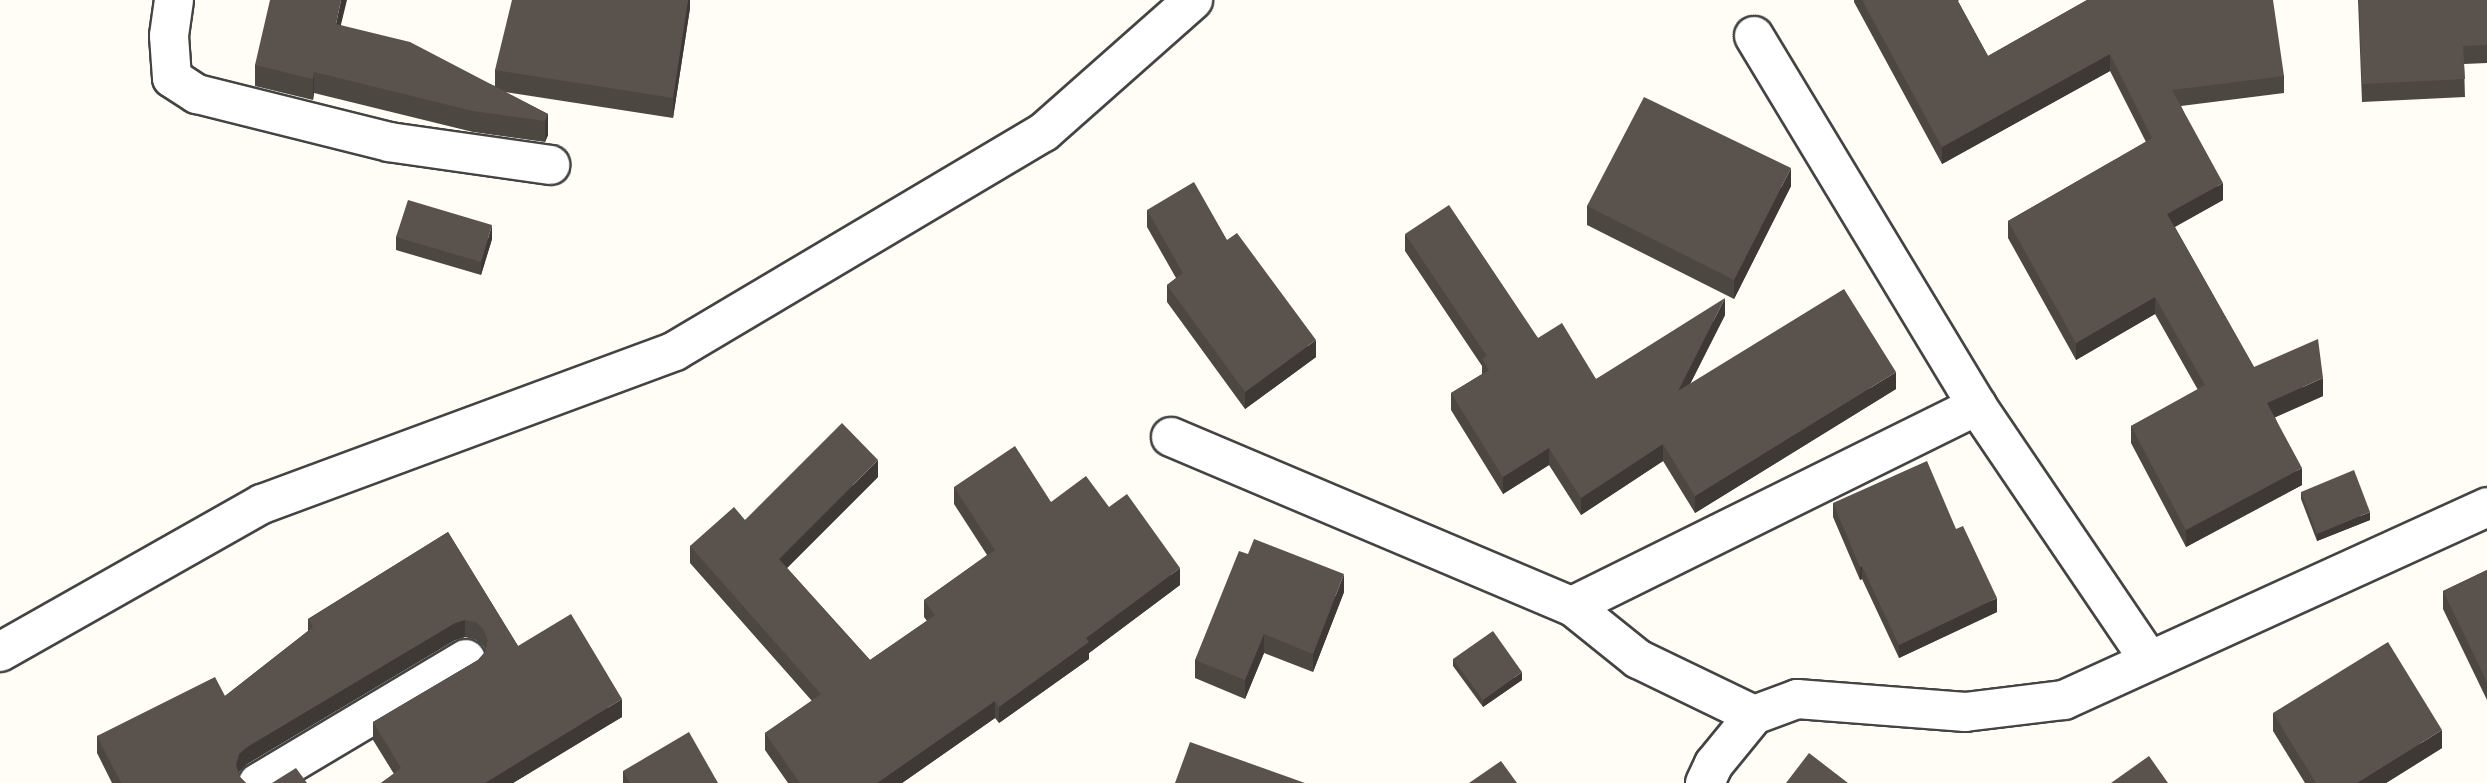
<!DOCTYPE html>
<html>
<head>
<meta charset="utf-8">
<style>
	body { margin:0 }
	#map { position:relative; width:2487px; height:783px; overflow:hidden; background:#fffdf5; font-family:"Source Serif 4",serif }
	div>[style] { position:absolute }
	.roads { filter:drop-shadow(2px 0 #444) drop-shadow(-2px 0 #444) drop-shadow(0 2px #444) drop-shadow(0 -2px #444) }
	.minor>* { height:38px; margin:-19px; padding:0 19px; transform-origin:19px; border-radius:19px; background:#fff }
	.wall>* { inset:0; background:#4d4742 }
	.shaded-wall>* { inset:0; background:#3f3936 }
	.building>* { inset:0; background:#5a524d }
	span { translate:-50% -50%; white-space:nowrap; text-align:center; line-height:1.15; -webkit-text-stroke:7px #fff; paint-order:stroke }
</style>
</head>
<body>
<div id="map">
	<div class="roads">
		<div class="minor">
			<i style="left:174px;top:0;width:36px;rotate:98deg"></i>
			<i style="left:169px;top:36px;width:42px;rotate:85.9deg"></i>
			<i style="left:172px;top:78px;width:30px;rotate:33deg"></i>
			<i style="left:197px;top:94px;width:198px;rotate:14deg"></i>
			<i style="left:389px;top:142px;width:163px;rotate:8.1deg"></i>
			<i style="left:1754px;top:36px;width:432px;rotate:58.9deg"></i>
			<i style="left:1977px;top:406px;width:307px;rotate:55.9deg"></i>
			<i style="left:1171px;top:437px;width:435px;rotate:22.9deg"></i>
			<i style="left:1572px;top:606px;width:85px;rotate:38.8deg"></i>
			<i style="left:1638px;top:659px;width:129px;rotate:25.8deg"></i>
			<i style="left:1572px;top:606px;width:452px;rotate:-26.3deg"></i>
			<i style="left:0;top:652px;width:301px;rotate:-29.5deg"></i>
			<i style="left:262px;top:504px;width:440px;rotate:-20.3deg"></i>
			<i style="left:675px;top:351px;width:429px;rotate:-30.7deg"></i>
			<i style="left:1044px;top:132px;width:199px;rotate:-41.5deg"></i>
			<i style="left:258px;top:783px;width:242px;rotate:-30.8deg"></i>
			<i style="left:1705px;top:783px;width:21px;rotate:-65deg"></i>
			<i style="left:1714px;top:764px;width:63px;rotate:-50.8deg"></i>
			<i style="left:1754px;top:715px;width:46px;rotate:-20.4deg"></i>
			<i style="left:1797px;top:699px;width:169px;rotate:4.4deg"></i>
			<i style="left:1965px;top:712px;width:100px;rotate:-6.9deg"></i>
			<i style="left:2064px;top:700px;width:465px;rotate:-24.5deg"></i>
		</div>
	</div>
	<div class="wall">
		<i style="clip-path:polygon(690px 0,690px 8px,673px 118px,505px 92px,548px 114px,548px 135px,545px 142px,473px 132px,314px 93px,313px 100px,255px 86px,255px 65px,340px 25px,495px 86px,495px 70px)"></i>
		<i style="clip-path:polygon(1854px 0,1959px 0,1958px 1px,1988px 56px,2087px 0,2284px 76px,2284px 93px,2181px 106px,2223px 200px,2175px 227px,2254px 367px,2323px 396px,2275px 417px,2302px 485px,2186px 547px,2131px 443px,2131px 426px,2198px 390px,2155px 314px,2076px 360px,2008px 238px,2008px 221px,2146px 142px,2110px 71px,1942px 164px,1854px 2px)"></i>
		<i style="clip-path:polygon(2358px 0,2487px 0,2487px 63px,2464px 64px,2465px 97px,2362px 102px)"></i>
		<i style="clip-path:polygon(1791px 186px,1734px 299px,1587px 225px,1587px 206px)"></i>
		<i style="clip-path:polygon(1147px 210px,1227px 240px,1316px 357px,1245px 409px,1167px 302px,1167px 285px,1176px 278px,1147px 227px)"></i>
		<i style="clip-path:polygon(1405px 234px,1538px 338px,1596px 379px,1725px 315px,1690px 384px,1896px 389px,1695px 513px,1663px 461px,1581px 515px,1549px 465px,1503px 494px,1451px 410px,1451px 393px,1482px 374px,1482px 366px,1405px 251px)"></i>
		<i style="clip-path:polygon(396px 237px,492px 239px,481px 275px,396px 250px)"></i>
		<i style="clip-path:polygon(878px 477px,787px 568px,870px 660px,927px 621px,924px 617px,924px 600px,987px 555px,954px 504px,954px 487px,1051px 502px,1109px 507px,1180px 585px,1089px 653px,1089px 659px,999px 723px,995px 718px,902px 783px,788px 783px,765px 750px,765px 733px,812px 701px,690px 563px,690px 546px,745px 520px)"></i>
		<i style="clip-path:polygon(2301px 492px,2370px 520px,2317px 541px,2301px 499px)"></i>
		<i style="clip-path:polygon(1833px 503px,1956px 529px,1997px 612px,1899px 658px,1862px 579px,1860px 580px,1833px 517px)"></i>
		<i style="clip-path:polygon(448px 532px,518px 646px,622px 717px,513px 783px,381px 783px,394px 774px,373px 740px,373px 722px,478px 660px,485px 652px,484px 647px,476px 640px,465px 637px,455px 640px,247px 764px,239px 772px,239px 774px,240px 777px,246px 783px,112px 783px,97px 753px,97px 736px,225px 696px,308px 631px,308px 619px)"></i>
		<i style="clip-path:polygon(2487px 570px,2487px 700px,2443px 609px,2443px 591px)"></i>
		<i style="clip-path:polygon(1344px 592px,1313px 672px,1264px 653px,1245px 699px,1195px 678px,1195px 660px)"></i>
		<i style="clip-path:polygon(1453px 659px,1522px 680px,1483px 707px,1453px 666px)"></i>
		<i style="clip-path:polygon(2273px 713px,2442px 748px,2386px 783px,2305px 783px,2273px 731px)"></i>
		<i style="clip-path:polygon(623px 771px,718px 783px,623px 783px)"></i>
	</div>
	<div class="shaded-wall">
		<i style="clip-path:polygon(341px 0,347px 0,336px 45px,336px 24px)"></i>
		<i style="clip-path:polygon(688px 0,690px 0,690px 8px,673px 118px,673px 98px)"></i>
		<i style="clip-path:polygon(2110px 54px,2110px 71px,1942px 164px,1942px 147px)"></i>
		<i style="clip-path:polygon(314px 72px,314px 93px,313px 100px,313px 79px)"></i>
		<i style="clip-path:polygon(548px 114px,548px 135px,545px 142px,545px 121px)"></i>
		<i style="clip-path:polygon(1791px 168px,1791px 186px,1734px 299px,1734px 280px)"></i>
		<i style="clip-path:polygon(2223px 183px,2223px 200px,2167px 231px,2167px 214px)"></i>
		<i style="clip-path:polygon(492px 225px,492px 239px,481px 275px,481px 262px)"></i>
		<i style="clip-path:polygon(2155px 297px,2155px 314px,2076px 360px,2076px 343px)"></i>
		<i style="clip-path:polygon(1725px 298px,1725px 315px,1678px 408px,1678px 391px)"></i>
		<i style="clip-path:polygon(1316px 340px,1316px 357px,1245px 409px,1245px 392px)"></i>
		<i style="clip-path:polygon(1896px 372px,1896px 389px,1695px 513px,1695px 496px)"></i>
		<i style="clip-path:polygon(2323px 378px,2323px 396px,2267px 421px,2267px 403px)"></i>
		<i style="clip-path:polygon(1663px 444px,1663px 461px,1581px 515px,1581px 498px)"></i>
		<i style="clip-path:polygon(1549px 448px,1549px 465px,1503px 494px,1503px 477px)"></i>
		<i style="clip-path:polygon(878px 460px,878px 477px,779px 576px,779px 559px)"></i>
		<i style="clip-path:polygon(2302px 468px,2302px 485px,2186px 547px,2186px 530px)"></i>
		<i style="clip-path:polygon(2370px 512px,2370px 520px,2317px 541px,2317px 534px)"></i>
		<i style="clip-path:polygon(1862px 566px,1862px 579px,1860px 580px,1860px 567px)"></i>
		<i style="clip-path:polygon(1180px 568px,1180px 585px,1089px 653px,1089px 659px,999px 723px,999px 707px,1086px 638px)"></i>
		<i style="clip-path:polygon(1344px 574px,1344px 592px,1313px 672px,1313px 654px)"></i>
		<i style="clip-path:polygon(1997px 598px,1997px 612px,1899px 658px,1899px 645px)"></i>
		<i style="clip-path:polygon(465px 620px,465px 637px,455px 640px,247px 764px,239px 772px,236px 783px,236px 765px,239px 754px,247px 747px,455px 623px)"></i>
		<i style="clip-path:polygon(1264px 634px,1264px 653px,1245px 699px,1245px 680px)"></i>
		<i style="clip-path:polygon(1522px 672px,1522px 680px,1483px 707px,1483px 700px)"></i>
		<i style="clip-path:polygon(622px 699px,622px 717px,513px 783px,485px 783px)"></i>
		<i style="clip-path:polygon(995px 701px,995px 718px,902px 783px,877px 783px)"></i>
		<i style="clip-path:polygon(2442px 730px,2442px 748px,2386px 783px,2357px 783px)"></i>
	</div>
	<div class="building">
		<i style="clip-path:polygon(270px 0,341px 0,336px 24px,410px 42px,548px 114px,545px 121px,473px 111px,314px 72px,313px 79px,255px 65px)"></i>
		<i style="clip-path:polygon(512px 0,688px 0,673px 98px,495px 70px)"></i>
		<i style="clip-path:polygon(1862px 0,1957px 0,1988px 56px,2087px 0,2273px 0,2284px 76px,2172px 90px,2223px 183px,2167px 214px,2254px 367px,2318px 339px,2323px 378px,2267px 403px,2302px 468px,2186px 530px,2131px 426px,2205px 385px,2155px 297px,2076px 343px,2008px 221px,2152px 138px,2110px 54px,1942px 147px)"></i>
		<i style="clip-path:polygon(2359px 0,2487px 0,2487px 45px,2463px 46px,2465px 79px,2362px 84px)"></i>
		<i style="clip-path:polygon(1644px 97px,1791px 168px,1734px 280px,1587px 206px)"></i>
		<i style="clip-path:polygon(1194px 182px,1227px 240px,1237px 233px,1316px 340px,1245px 392px,1167px 285px,1183px 273px,1147px 210px)"></i>
		<i style="clip-path:polygon(408px 200px,492px 225px,481px 262px,396px 237px)"></i>
		<i style="clip-path:polygon(1449px 205px,1538px 338px,1562px 323px,1596px 379px,1725px 298px,1678px 391px,1844px 289px,1896px 372px,1695px 496px,1663px 444px,1581px 498px,1549px 448px,1503px 477px,1451px 393px,1489px 370px,1482px 359px,1487px 356px,1405px 234px)"></i>
		<i style="clip-path:polygon(842px 423px,878px 460px,779px 559px,870px 660px,935px 615px,924px 600px,995px 550px,954px 487px,1015px 446px,1051px 502px,1086px 476px,1109px 507px,1127px 494px,1180px 568px,1086px 638px,1089px 642px,999px 707px,995px 701px,877px 783px,800px 783px,765px 733px,821px 694px,690px 546px,734px 507px,745px 520px)"></i>
		<i style="clip-path:polygon(1927px 461px,1956px 529px,1963px 526px,1997px 598px,1899px 645px,1862px 566px,1860px 567px,1833px 503px)"></i>
		<i style="clip-path:polygon(2354px 470px,2370px 512px,2317px 534px,2301px 492px)"></i>
		<i style="clip-path:polygon(448px 532px,518px 646px,571px 614px,622px 699px,485px 783px,381px 783px,401px 768px,373px 722px,478px 660px,485px 652px,488px 641px,484px 630px,476px 622px,465px 620px,455px 623px,247px 747px,239px 754px,236px 765px,240px 777px,246px 783px,121px 783px,97px 736px,215px 677px,225px 696px,313px 627px,308px 619px)"></i>
		<i style="clip-path:polygon(1254px 539px,1344px 574px,1313px 654px,1264px 634px,1245px 680px,1195px 660px,1239px 551px,1248px 554px)"></i>
		<i style="clip-path:polygon(2487px 570px,2487px 682px,2443px 591px)"></i>
		<i style="clip-path:polygon(1493px 631px,1522px 672px,1483px 700px,1453px 659px)"></i>
		<i style="clip-path:polygon(2388px 642px,2442px 730px,2357px 783px,2316px 783px,2273px 713px)"></i>
		<i style="clip-path:polygon(689px 732px,718px 783px,630px 783px,623px 771px)"></i>
		<i style="clip-path:polygon(1190px 742px,1305px 783px,1175px 783px)"></i>
		<i style="clip-path:polygon(1809px 753px,1848px 783px,1786px 783px)"></i>
		<i style="clip-path:polygon(2149px 756px,2168px 783px,2111px 783px)"></i>
		<i style="clip-path:polygon(1501px 761px,1517px 783px,1469px 783px)"></i>
		<i style="clip-path:polygon(296px 768px,307px 783px,272px 783px)"></i>
	</div>
</div>
</body>
</html>
